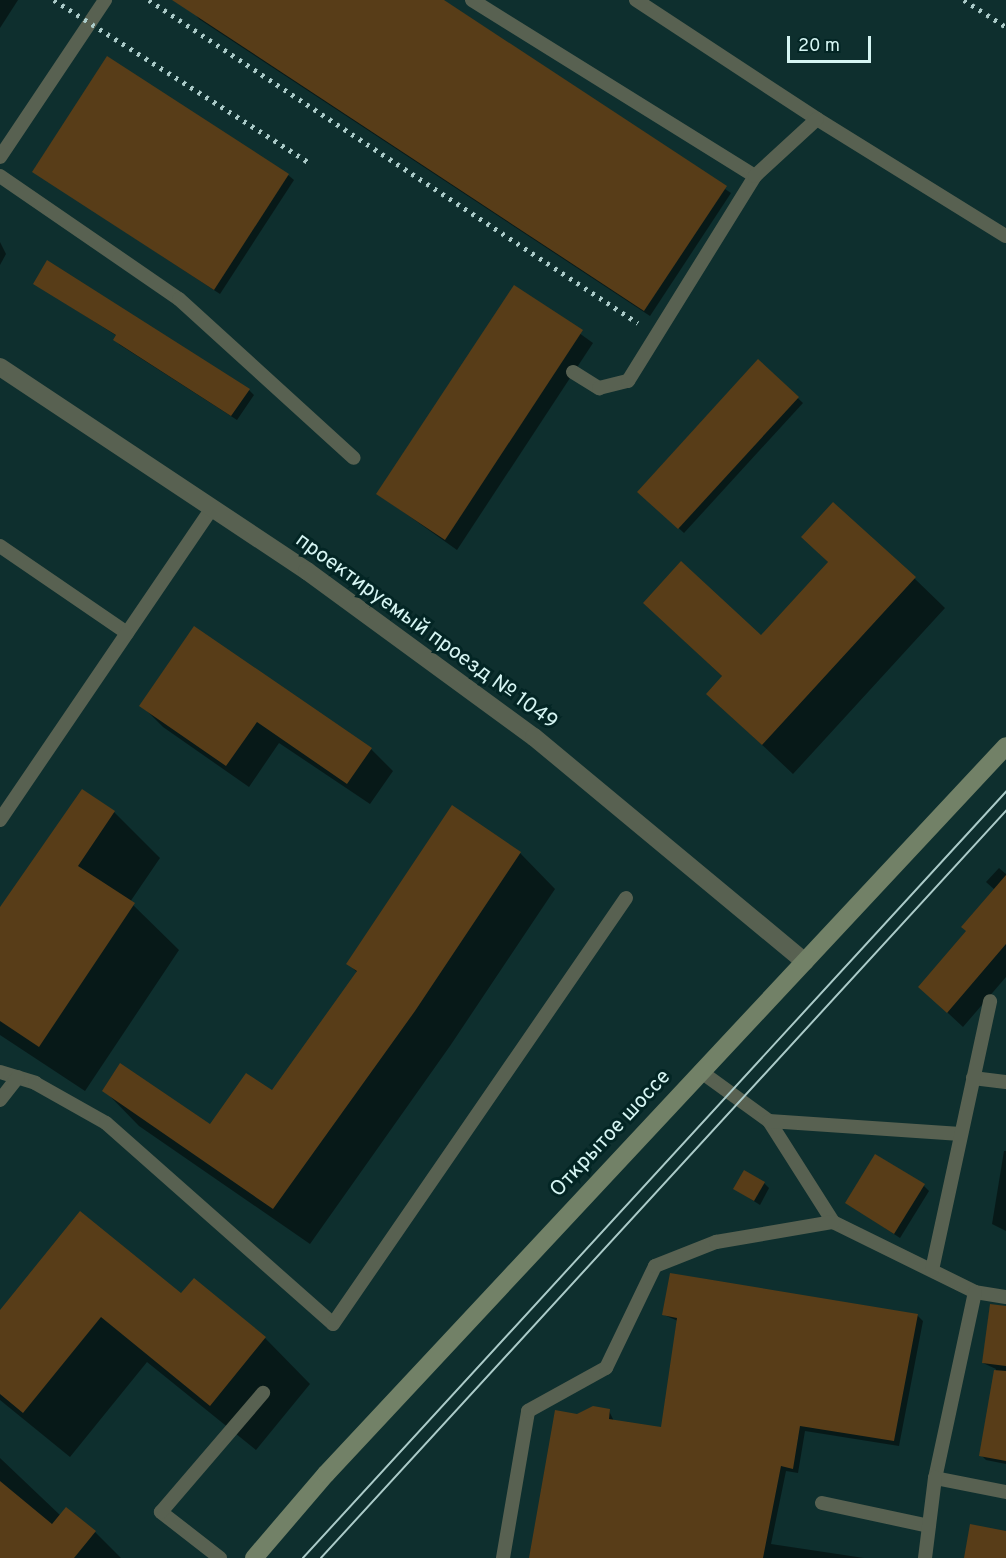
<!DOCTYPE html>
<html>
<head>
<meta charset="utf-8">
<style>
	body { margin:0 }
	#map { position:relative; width:1006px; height:1558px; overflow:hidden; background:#0e2f2e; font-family:Overpass,sans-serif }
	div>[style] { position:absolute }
	.shadow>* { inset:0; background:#0007 }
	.building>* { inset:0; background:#583d18 }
	.lane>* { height:14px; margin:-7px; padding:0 7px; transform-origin:7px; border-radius:7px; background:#586151 }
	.street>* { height:18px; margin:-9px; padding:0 9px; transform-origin:9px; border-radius:9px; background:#586151 }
	.secondary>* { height:18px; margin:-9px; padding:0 9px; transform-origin:9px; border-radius:9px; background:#728167 }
	.tram>* { height:1.5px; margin:-0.75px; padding:0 0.75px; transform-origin:0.75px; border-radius:0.75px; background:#abcbc9 }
	.rail>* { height:4.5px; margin-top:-2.25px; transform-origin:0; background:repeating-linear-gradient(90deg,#abcbc9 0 3px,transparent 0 9px) }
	span { translate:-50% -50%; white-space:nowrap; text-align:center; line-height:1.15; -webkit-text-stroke:6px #032524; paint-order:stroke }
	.street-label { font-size:21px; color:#d6f5f3 }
	.scale { position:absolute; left:787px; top:36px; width:84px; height:27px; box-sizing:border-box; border:3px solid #d6f5f3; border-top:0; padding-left:8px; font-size:18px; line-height:21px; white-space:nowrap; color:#d6f5f3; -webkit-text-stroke:4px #032524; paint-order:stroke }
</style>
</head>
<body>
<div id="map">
	<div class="shadow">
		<i style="clip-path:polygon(0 0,18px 0,0 28px)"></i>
		<i style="clip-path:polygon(203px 0,441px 0,731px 193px,650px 316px,199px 19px,194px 13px)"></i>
		<i style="clip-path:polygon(34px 172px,288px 175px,294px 180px,220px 294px)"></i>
		<i style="clip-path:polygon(0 242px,6px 254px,0 265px)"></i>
		<i style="clip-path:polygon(35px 284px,249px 390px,254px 395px,237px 420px,120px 345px,115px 340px,117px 336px)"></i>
		<i style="clip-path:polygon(515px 287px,593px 343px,457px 550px,378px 494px)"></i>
		<i style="clip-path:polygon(759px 362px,803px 403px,684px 533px,639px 492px)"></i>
		<i style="clip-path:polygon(803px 537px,914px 578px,945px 608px,793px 774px,708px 694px,723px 677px,645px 603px,762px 637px,829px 563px)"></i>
		<i style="clip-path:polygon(194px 628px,371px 749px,393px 771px,370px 804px,279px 743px,249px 787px,163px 727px,141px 705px)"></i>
		<i style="clip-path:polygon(114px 812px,160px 858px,130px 902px,179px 950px,85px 1091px,0 1035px,0 912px)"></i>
		<i style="clip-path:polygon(520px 853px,555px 889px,450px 1046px,310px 1244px,139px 1126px,104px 1090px,210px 1126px,272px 1092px,358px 973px,348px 964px)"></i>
		<i style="clip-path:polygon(999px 868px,1006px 874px,1006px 977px,963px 1027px,920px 987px,968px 932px,995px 890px,986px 882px)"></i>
		<i style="clip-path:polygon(1004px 1151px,1006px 1151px,1006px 1231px,992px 1224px)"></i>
		<i style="clip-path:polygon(764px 1183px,769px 1188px,760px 1205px,735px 1189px)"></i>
		<i style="clip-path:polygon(924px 1186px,929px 1191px,900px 1238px,847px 1203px)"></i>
		<i style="clip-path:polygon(181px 1295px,265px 1338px,310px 1384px,256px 1450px,147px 1362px,70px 1457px,0 1400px,0 1312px)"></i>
		<i style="clip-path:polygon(664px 1315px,917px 1315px,923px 1321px,899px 1446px,805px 1431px,798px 1473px,786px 1471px,771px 1544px,864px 1558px,531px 1558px,577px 1415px,609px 1411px,614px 1421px,662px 1429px,678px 1321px)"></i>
		<i style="clip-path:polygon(1006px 1331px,1006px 1464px,986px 1460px,981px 1455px,996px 1369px,983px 1363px)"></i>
		<i style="clip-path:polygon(0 1458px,61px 1516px,95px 1532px,121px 1558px,0 1558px)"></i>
	</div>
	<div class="building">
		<i style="clip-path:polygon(172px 0,444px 0,727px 186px,644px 311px)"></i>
		<i style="clip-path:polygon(107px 56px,289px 174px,214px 290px,32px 172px)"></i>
		<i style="clip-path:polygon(47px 260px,250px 389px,231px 416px,113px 340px,116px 335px,33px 284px)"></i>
		<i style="clip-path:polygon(514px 285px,583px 330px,445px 540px,376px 494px)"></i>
		<i style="clip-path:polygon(758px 359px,799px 397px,678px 529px,637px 492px)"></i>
		<i style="clip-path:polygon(833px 502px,916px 577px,762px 745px,706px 694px,722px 676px,643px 603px,681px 561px,761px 635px,828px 562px,801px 537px)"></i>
		<i style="clip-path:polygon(194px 626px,372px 748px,347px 784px,257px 722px,226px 766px,139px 706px)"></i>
		<i style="clip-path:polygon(82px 789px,115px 811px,78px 866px,135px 903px,39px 1047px,0 1021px,0 907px)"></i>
		<i style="clip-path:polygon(452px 805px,521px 852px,415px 1011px,273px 1209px,102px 1091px,120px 1063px,210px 1124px,246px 1073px,272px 1090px,357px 971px,346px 964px)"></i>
		<i style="clip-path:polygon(1006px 875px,1006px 944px,947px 1013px,918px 987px,966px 931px,961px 927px)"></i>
		<i style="clip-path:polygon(875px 1154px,925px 1184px,894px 1234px,845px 1203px)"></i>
		<i style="clip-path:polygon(744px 1170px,765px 1182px,754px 1201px,733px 1189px)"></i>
		<i style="clip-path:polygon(80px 1211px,181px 1293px,194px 1278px,266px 1337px,210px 1406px,101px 1317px,23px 1413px,0 1394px,0 1310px)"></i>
		<i style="clip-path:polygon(670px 1273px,918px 1314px,894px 1441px,800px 1426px,793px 1469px,781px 1466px,763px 1558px,529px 1558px,555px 1410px,577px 1414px,593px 1406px,610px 1409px,609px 1419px,661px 1427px,677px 1318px,662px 1315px)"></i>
		<i style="clip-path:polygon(990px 1304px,1006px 1306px,1006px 1366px,982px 1363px)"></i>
		<i style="clip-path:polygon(994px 1370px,1006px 1371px,1006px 1461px,979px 1456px)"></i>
		<i style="clip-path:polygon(0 1481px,52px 1524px,66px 1507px,96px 1531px,74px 1558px,0 1558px)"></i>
		<i style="clip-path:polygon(970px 1524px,1006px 1531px,1006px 1558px,964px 1558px)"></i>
	</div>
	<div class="lane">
		<i style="left:472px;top:0;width:333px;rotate:31.9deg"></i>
		<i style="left:636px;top:0;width:217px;rotate:33.3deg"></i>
		<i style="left:817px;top:119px;width:222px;rotate:31.8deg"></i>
		<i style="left:0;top:157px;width:189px;rotate:-56.2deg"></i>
		<i style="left:0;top:176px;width:217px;rotate:34.5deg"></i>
		<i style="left:179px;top:299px;width:236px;rotate:42.3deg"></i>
		<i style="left:573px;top:372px;width:31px;rotate:32deg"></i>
		<i style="left:599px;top:388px;width:30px;rotate:-14deg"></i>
		<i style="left:628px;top:381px;width:241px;rotate:-58.2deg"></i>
		<i style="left:755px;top:176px;width:84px;rotate:-42.6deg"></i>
		<i style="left:0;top:546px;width:154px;rotate:34.4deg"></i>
		<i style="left:0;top:820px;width:377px;rotate:-55.8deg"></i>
		<i style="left:700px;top:1071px;width:85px;rotate:35.9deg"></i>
		<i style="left:769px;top:1121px;width:120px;rotate:57.6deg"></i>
		<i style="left:833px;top:1222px;width:158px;rotate:26.2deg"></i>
		<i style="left:0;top:1072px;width:37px;rotate:17deg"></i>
		<i style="left:35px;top:1083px;width:81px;rotate:29.4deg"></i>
		<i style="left:106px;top:1123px;width:303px;rotate:41.5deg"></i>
		<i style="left:333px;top:1324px;width:517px;rotate:-55.48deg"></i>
		<i style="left:973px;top:1078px;width:33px;rotate:7deg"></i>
		<i style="left:0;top:1100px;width:29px;rotate:-52deg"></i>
		<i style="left:769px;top:1121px;width:192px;rotate:3.9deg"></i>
		<i style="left:932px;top:1270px;width:275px;rotate:-77.8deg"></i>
		<i style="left:1006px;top:1297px;width:31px;rotate:-171deg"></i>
		<i style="left:975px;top:1292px;width:190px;rotate:102.1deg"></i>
		<i style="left:935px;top:1478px;width:72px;rotate:11.2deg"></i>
		<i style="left:822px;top:1503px;width:109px;rotate:12.1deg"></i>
		<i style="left:220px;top:1558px;width:75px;rotate:-142.1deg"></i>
		<i style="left:161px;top:1512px;width:157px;rotate:-49.4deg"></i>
		<i style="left:503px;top:1558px;width:149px;rotate:-80.3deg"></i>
		<i style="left:528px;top:1411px;width:89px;rotate:-28.9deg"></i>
		<i style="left:606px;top:1368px;width:113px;rotate:-64.3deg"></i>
		<i style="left:655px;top:1266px;width:66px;rotate:-21.5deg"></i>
		<i style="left:716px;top:1242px;width:119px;rotate:-9.7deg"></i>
		<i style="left:925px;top:1558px;width:81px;rotate:-82.9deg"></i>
	</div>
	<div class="street">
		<i style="left:0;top:367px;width:369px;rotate:33.6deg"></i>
		<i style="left:307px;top:571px;width:281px;rotate:36.2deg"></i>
		<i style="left:534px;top:737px;width:352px;rotate:39.7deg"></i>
	</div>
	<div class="secondary">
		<i style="left:254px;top:1558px;width:111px;rotate:-49.4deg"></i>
		<i style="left:326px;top:1474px;width:996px;rotate:-46.95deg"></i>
	</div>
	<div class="tram">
		<i style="left:303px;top:1558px;width:1040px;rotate:-47.46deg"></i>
		<i style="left:321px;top:1558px;width:1014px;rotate:-47.48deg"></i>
	</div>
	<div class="rail">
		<i style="left:54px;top:0;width:305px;rotate:32.5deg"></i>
		<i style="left:149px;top:0;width:586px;rotate:33.45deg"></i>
		<i style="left:964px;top:0;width:50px;rotate:32.7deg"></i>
	</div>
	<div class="street-label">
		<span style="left:426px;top:632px;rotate:36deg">проектируемый проезд № 1049</span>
		<span style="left:611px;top:1134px;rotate:-47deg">Открытое шоссе</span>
	</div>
	<div class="scale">20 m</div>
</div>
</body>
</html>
